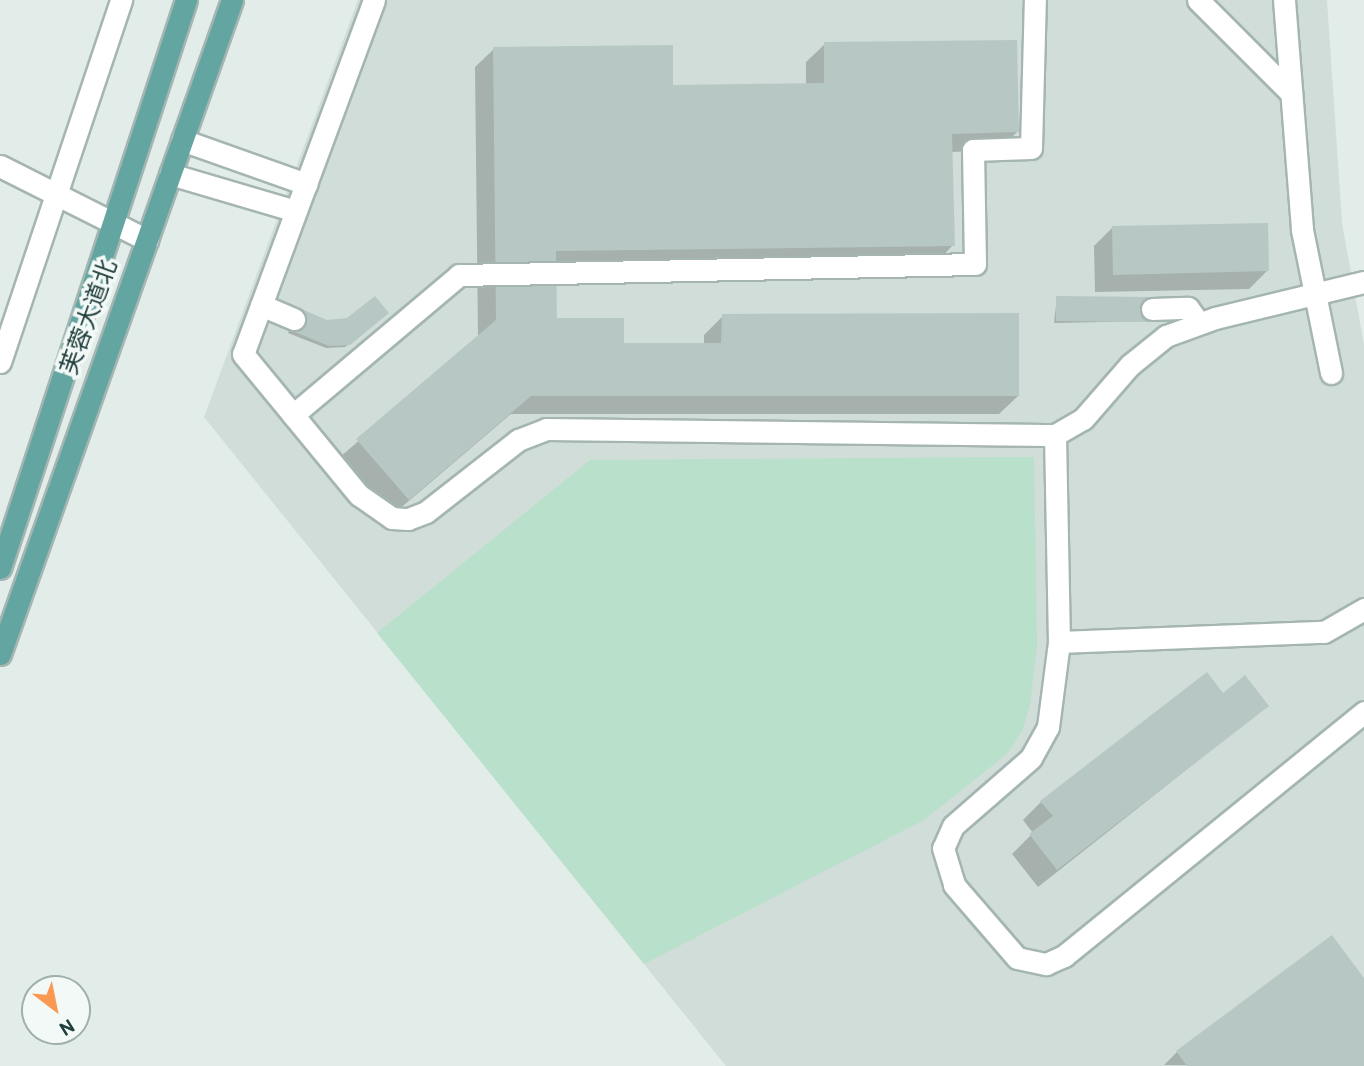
<!DOCTYPE html>
<html>
<head>
<meta charset="utf-8">
<style>
	body { margin:0 }
	#map { position:relative; width:1364px; height:1066px; overflow:hidden; background:#e2edea; font-family:Overpass,"Noto Sans SC",sans-serif }
	div>[style] { position:absolute }
	.built>* { inset:0; background:#d0ddd9 }
	.green>* { inset:0; background:#b9e0ca }
	.shadow>* { inset:0; background:#0003 }
	.building>* { inset:0; background:#b7c8c4 }
	.roads { filter:drop-shadow(2px 0 #a4b5b2) drop-shadow(-2px 0 #a4b5b2) drop-shadow(0 2px #a4b5b2) drop-shadow(0 -2px #a4b5b2) }
	.minor>* { height:21px; margin:-10.5px; padding:0 10.5px; transform-origin:10.5px; border-radius:10.5px; background:#fff }
	.major>* { height:21px; margin:-10.5px; padding:0 10.5px; transform-origin:10.5px; border-radius:10.5px; background:#63a5a0 }
	span { translate:-50% -50%; white-space:nowrap; text-align:center; line-height:1.15; -webkit-text-stroke:7px #f3f9f7; paint-order:stroke }
	.street-label { font-size:24px; color:#203f3c }
	.north { position:absolute; left:21px; top:975px; width:70px; height:70px; box-sizing:border-box; background:#f3f9f7; border:2px solid #9fafac; border-radius:50%; rotate:148deg; font-size:19px; font-weight:700; line-height:28px; text-align:center; color:#203f3c }
	.north::after { content:''; display:block; margin:auto; width:24px; height:32px; background:#fb9852; clip-path:polygon(50% 0,100% 100%,50% 72%,0 100%) }
</style>
</head>
<body>
<div id="map">
	<div class="built">
		<i style="clip-path:polygon(358px 0,1327px 0,1342px 223px,1364px 345px,1364px 1066px,726px 1066px,204px 417px)"></i>
	</div>
	<div class="green">
		<i style="clip-path:polygon(1034px 457px,1037px 645px,1030px 704px,1023px 729px,1008px 753px,924px 820px,644px 964px,377px 633px,590px 460px)"></i>
	</div>
	<div class="shadow">
		<i style="clip-path:polygon(825px 44px,1017px 132px,999px 150px,951px 152px,953px 245px,935px 264px,555px 268px,555px 320px,623px 344px,704px 345px,704px 335px,723px 316px,1018px 396px,999px 414px,511px 414px,390px 517px,339px 458px,478px 337px,475px 67px,494px 49px,672px 87px,806px 85px,806px 62px)"></i>
		<i style="clip-path:polygon(1113px 227px,1267px 271px,1249px 289px,1095px 292px,1094px 246px)"></i>
		<i style="clip-path:polygon(1057px 297px,1150px 321px,1054px 323px)"></i>
		<i style="clip-path:polygon(297px 313px,327px 322px,384px 316px,345px 347px,326px 348px,288px 333px)"></i>
		<i style="clip-path:polygon(1223px 695px,1267px 706px,1038px 887px,1012px 854px,1033px 833px,1023px 820px,1041px 802px)"></i>
		<i style="clip-path:polygon(1364px 981px,1364px 1066px,1164px 1065px,1177px 1052px)"></i>
	</div>
	<div class="building">
		<i style="clip-path:polygon(1017px 40px,1019px 132px,952px 134px,955px 246px,556px 251px,557px 318px,624px 318px,624px 343px,721px 343px,722px 314px,1019px 313px,1019px 396px,531px 396px,409px 500px,356px 439px,496px 320px,493px 47px,673px 45px,673px 85px,824px 83px,824px 42px)"></i>
		<i style="clip-path:polygon(1268px 223px,1269px 271px,1113px 275px,1112px 226px)"></i>
		<i style="clip-path:polygon(375px 296px,389px 313px,350px 345px,329px 346px,290px 330px,299px 308px,327px 320px,347px 318px)"></i>
		<i style="clip-path:polygon(1056px 296px,1152px 297px,1152px 322px,1056px 321px)"></i>
		<i style="clip-path:polygon(1207px 672px,1223px 693px,1245px 675px,1269px 706px,1057px 870px,1029px 834px,1053px 816px,1040px 801px)"></i>
		<i style="clip-path:polygon(1332px 935px,1364px 978px,1364px 1066px,1187px 1066px,1176px 1051px)"></i>
	</div>
	<div class="roads">
		<div class="minor">
			<i style="left:374px;top:0;width:377px;rotate:110.3deg"></i>
			<i style="left:243px;top:354px;width:183px;rotate:50.6deg"></i>
			<i style="left:359px;top:495px;width:40px;rotate:34.9deg"></i>
			<i style="left:392px;top:518px;width:16px;rotate:4deg"></i>
			<i style="left:408px;top:519px;width:19px;rotate:-21deg"></i>
			<i style="left:426px;top:512px;width:117px;rotate:-38deg"></i>
			<i style="left:518px;top:440px;width:30px;rotate:-21deg"></i>
			<i style="left:546px;top:429px;width:509px;rotate:0.68deg"></i>
			<i style="left:1055px;top:435px;width:32px;rotate:-30deg"></i>
			<i style="left:1083px;top:419px;width:72px;rotate:-49deg"></i>
			<i style="left:1130px;top:365px;width:46px;rotate:-38.9deg"></i>
			<i style="left:1166px;top:336px;width:52px;rotate:-20.2deg"></i>
			<i style="left:1215px;top:318px;width:153px;rotate:-13.6deg"></i>
			<i style="left:1198px;top:0;width:132px;rotate:45deg"></i>
			<i style="left:1284px;top:0;width:231px;rotate:85.5deg"></i>
			<i style="left:1302px;top:230px;width:146px;rotate:78.5deg"></i>
			<i style="left:182px;top:140px;width:132px;rotate:19.5deg"></i>
			<i style="left:0;top:166px;width:165px;rotate:26.7deg"></i>
			<i style="left:170px;top:174px;width:131px;rotate:16.4deg"></i>
			<i style="left:261px;top:305px;width:36px;rotate:23deg"></i>
			<i style="left:1152px;top:309px;width:36px;rotate:-2deg"></i>
			<i style="left:1188px;top:308px;width:19px;rotate:54deg"></i>
			<i style="left:0;top:362px;width:382px;rotate:-71.5deg"></i>
			<i style="left:293px;top:415px;width:217px;rotate:-40.1deg"></i>
			<i style="left:459px;top:275px;width:516px;rotate:-1.22deg"></i>
			<i style="left:975px;top:264px;width:114px;rotate:-91deg"></i>
			<i style="left:973px;top:150px;width:58px;rotate:-2deg"></i>
			<i style="left:1031px;top:148px;width:148px;rotate:-88.5deg"></i>
			<i style="left:1055px;top:435px;width:207px;rotate:88.9deg"></i>
			<i style="left:1059px;top:642px;width:86px;rotate:97.4deg"></i>
			<i style="left:1048px;top:727px;width:35px;rotate:119deg"></i>
			<i style="left:1031px;top:758px;width:103px;rotate:138.9deg"></i>
			<i style="left:953px;top:826px;width:24px;rotate:114deg"></i>
			<i style="left:943px;top:848px;width:39px;rotate:73deg"></i>
			<i style="left:954px;top:885px;width:96px;rotate:49.2deg"></i>
			<i style="left:1017px;top:958px;width:30px;rotate:12deg"></i>
			<i style="left:1046px;top:964px;width:20px;rotate:-24deg"></i>
			<i style="left:1064px;top:956px;width:387px;rotate:-39.1deg"></i>
			<i style="left:1059px;top:642px;width:265px;rotate:-2.2deg"></i>
			<i style="left:1324px;top:632px;width:46px;rotate:-29.9deg"></i>
		</div>
		<div class="major">
			<i style="left:0;top:568px;width:598px;rotate:-71.87deg"></i>
			<i style="left:0;top:654px;width:694px;rotate:-70.47deg"></i>
		</div>
	</div>
	<div class="street-label">
		<span style="left:91px;top:318px;rotate:-70deg">芙蓉大道北</span>
	</div>
	<div class="north">N</div>
</div>
</body>
</html>
